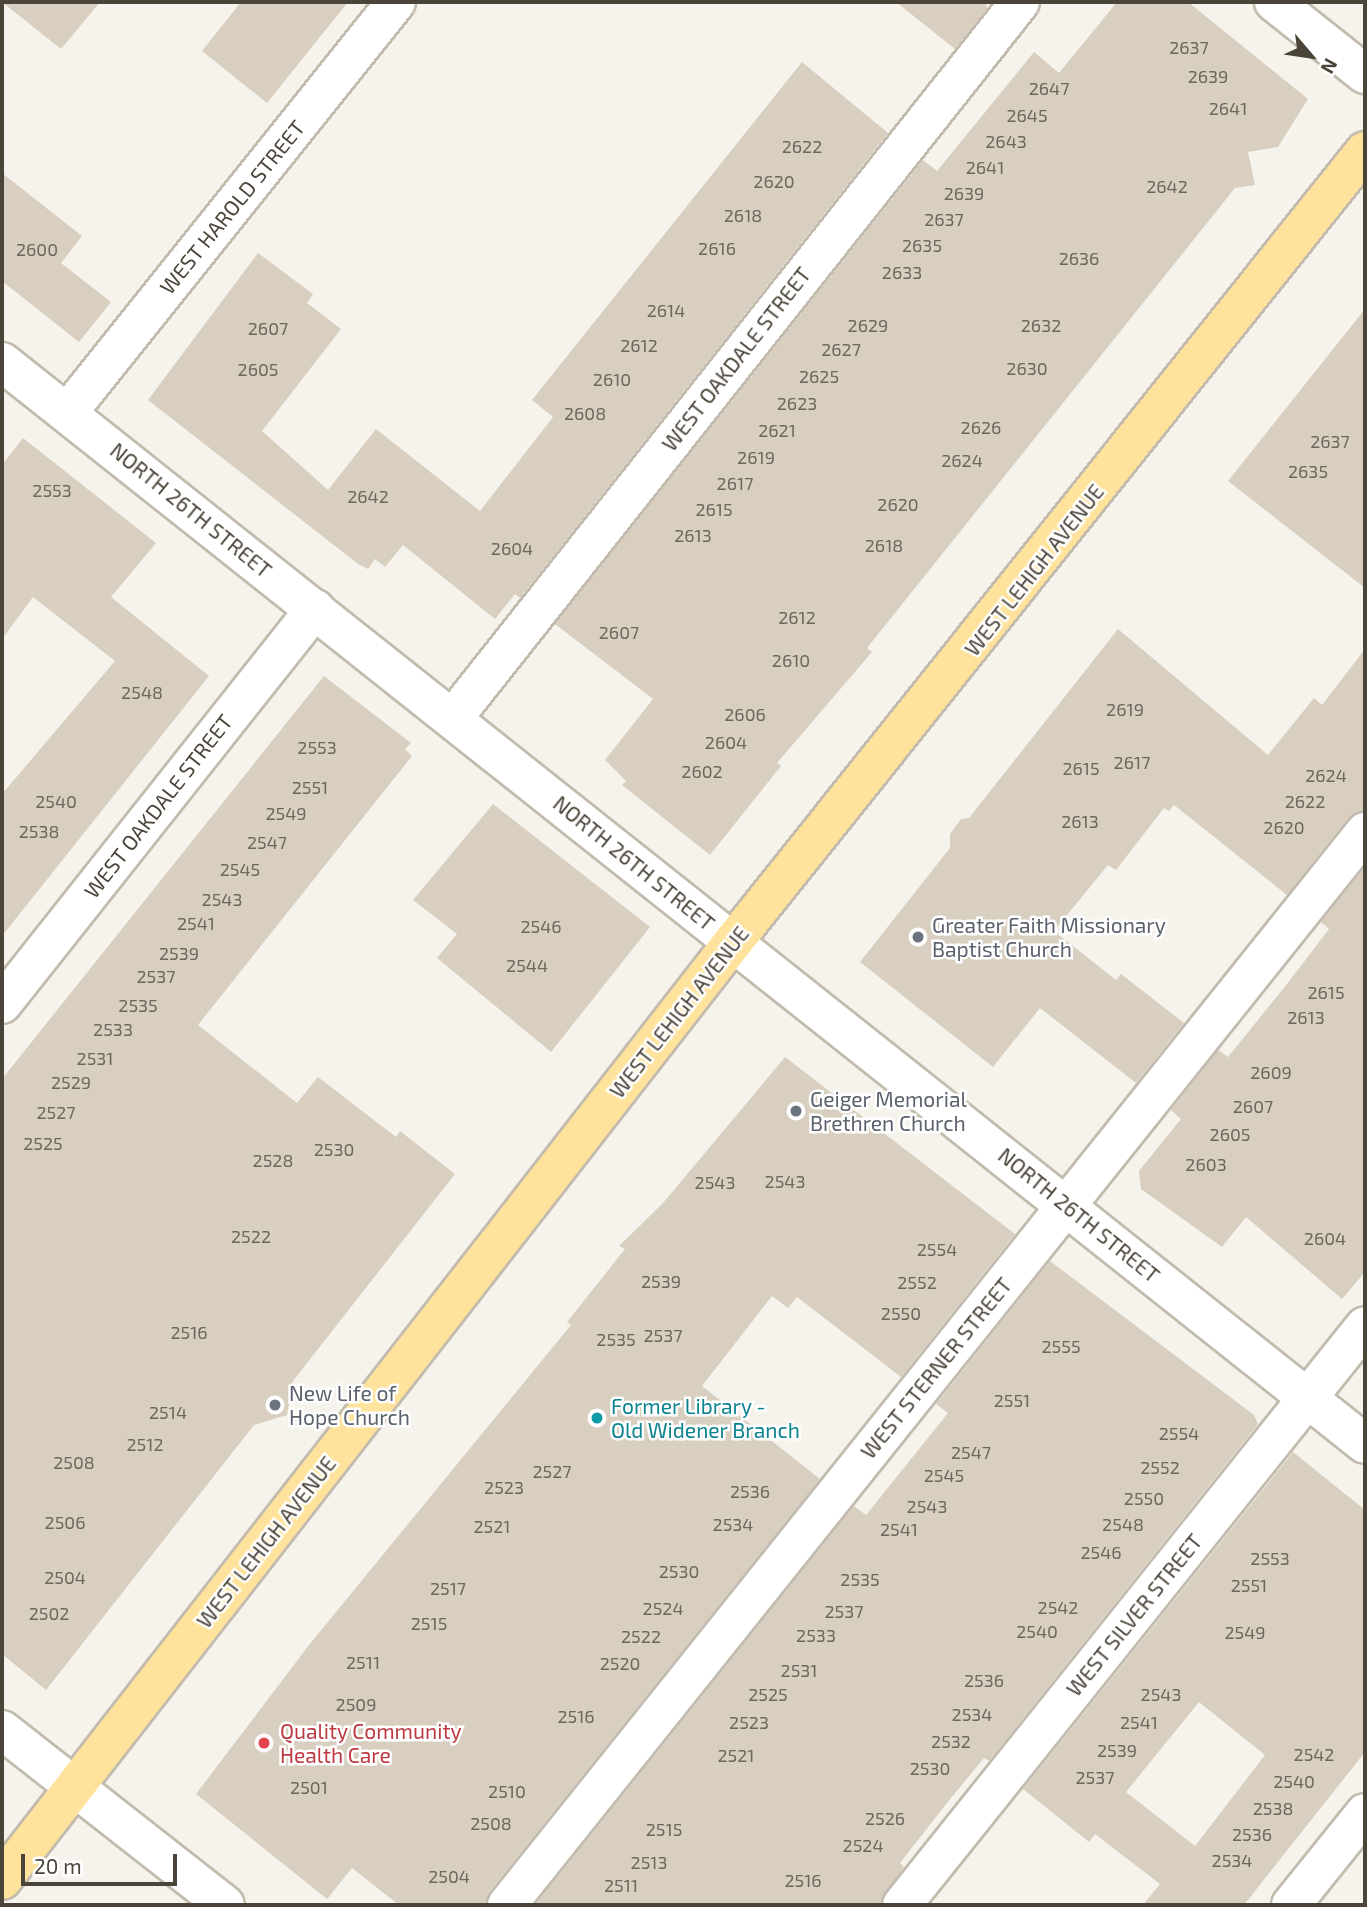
<!DOCTYPE html>
<html>
<head>
<meta charset="utf-8">
<style>
	body { margin:0 }
	#map { position:relative; width:1367px; height:1907px; overflow:hidden; background:#f6f3ec; font-family:"Exo 2",sans-serif }
	div>[style] { position:absolute }
	.building>* { inset:0; background:#d8cfc1 }
	.roads { filter:drop-shadow(2px 0 #c2bbae) drop-shadow(-2px 0 #c2bbae) drop-shadow(0 2px #c2bbae) drop-shadow(0 -2px #c2bbae) }
	.minor>* { height:38px; margin:-19px; padding:0 19px; transform-origin:19px; border-radius:19px; background:#fff }
	.primary>* { height:38px; margin:-19px; padding:0 19px; transform-origin:19px; border-radius:19px; background:#ffe39c }
	.dots>* { width:19px; height:19px; translate:-50% -50%; box-sizing:border-box; border:4px solid #fff; border-radius:50% }
	span { translate:-50% -50%; white-space:nowrap; text-align:center; line-height:1.15; -webkit-text-stroke:5px #fff; paint-order:stroke }
	.number-label { font-size:18px; color:#6e675b }
	.number-label span { -webkit-text-stroke-width:0 }
	.street-label { font-size:21px; color:#4b4439 }
	.worship-label { font-size:21px; color:#5b616d }
	.left { translate:0 -50%; text-align:left }
	.culture-label { font-size:21px; color:#0d838f }
	.health-label { font-size:21px; color:#be3a42 }
	.frame { position:absolute; inset:0; border:4px solid #4b4439; pointer-events:none }
	.north { position:absolute; left:1276px; top:21px; width:70px; height:70px; -webkit-text-stroke:5px #fff; paint-order:stroke; rotate:119deg; font-size:19px; font-weight:700; line-height:28px; text-align:center; color:#4b4439 }
	.north::after { content:''; display:block; margin:auto; width:24px; height:32px; background:#4b4439; clip-path:polygon(50% 0,100% 100%,50% 72%,0 100%) }
	.scale { position:absolute; left:21px; top:1854px; width:156px; height:32px; box-sizing:border-box; border:4px solid #4b4439; border-top:0; padding-left:9px; font-size:21px; line-height:24px; white-space:nowrap; color:#4b4439; -webkit-text-stroke:5px #fff; paint-order:stroke }
</style>
</head>
<body>
<div id="map">
	<div class="building">
		<i style="clip-path:polygon(2px 2px,100px 2px,61px 49px)"></i>
		<i style="clip-path:polygon(241px 2px,348px 2px,267px 103px,202px 51px)"></i>
		<i style="clip-path:polygon(896px 2px,986px 2px,987px 9px,955px 49px)"></i>
		<i style="clip-path:polygon(1117px 2px,1188px 2px,1308px 99px,1278px 147px,1248px 152px,1255px 185px,1235px 188px,867px 648px,872px 652px,777px 763px,781px 766px,710px 855px,622px 785px,626px 781px,605px 760px,653px 699px,555px 624px,923px 160px,937px 171px,1034px 52px,1059px 73px)"></i>
		<i style="clip-path:polygon(802px 62px,888px 133px,520px 598px,515px 594px,495px 619px,403px 545px,385px 567px,375px 559px,368px 569px,358px 564px,148px 400px,258px 253px,313px 294px,307px 303px,341px 329px,262px 431px,328px 490px,376px 429px,480px 511px,553px 417px,532px 400px)"></i>
		<i style="clip-path:polygon(2px 173px,82px 236px,61px 263px,111px 302px,79px 342px,2px 281px)"></i>
		<i style="clip-path:polygon(1365px 309px,1365px 588px,1228px 481px)"></i>
		<i style="clip-path:polygon(23px 438px,156px 543px,111px 597px,209px 676px,2px 936px,2px 794px,115px 661px,33px 597px,2px 639px,2px 465px)"></i>
		<i style="clip-path:polygon(1118px 629px,1268px 755px,1314px 698px,1322px 705px,1365px 649px,1365px 811px,1348px 818px,1287px 895px,1174px 805px,1169px 811px,1164px 808px,1116px 870px,1108px 865px,1054px 931px,1116px 980px,1121px 974px,1184px 1023px,1136px 1083px,1040px 1008px,993px 1067px,860px 962px,950px 848px,950px 834px,961px 819px,969px 818px)"></i>
		<i style="clip-path:polygon(324px 676px,411px 743px,405px 749px,412px 756px,198px 1025px,297px 1103px,318px 1077px,396px 1137px,400px 1131px,455px 1174px,293px 1381px,287px 1415px,254px 1425px,46px 1690px,2px 1654px,2px 1079px)"></i>
		<i style="clip-path:polygon(493px 804px,650px 927px,551px 1052px,437px 958px,457px 934px,413px 900px)"></i>
		<i style="clip-path:polygon(1365px 867px,1365px 1272px,1342px 1299px,1246px 1217px,1222px 1247px,1141px 1189px,1139px 1171px,1181px 1119px,1171px 1110px,1218px 1050px,1228px 1057px,1287px 984px,1329px 929px,1321px 922px)"></i>
		<i style="clip-path:polygon(785px 1057px,1015px 1234px,901px 1377px,797px 1297px,788px 1308px,772px 1296px,702px 1386px,820px 1479px,490px 1891px,486px 1905px,399px 1905px,352px 1868px,327px 1899px,196px 1794px,309px 1645px,571px 1325px,567px 1322px,625px 1249px,619px 1246px,663px 1203px)"></i>
		<i style="clip-path:polygon(1050px 1261px,1254px 1415px,1258px 1424px,989px 1761px,984px 1758px,947px 1803px,900px 1863px,904px 1867px,881px 1905px,535px 1905px,854px 1506px,866px 1515px,948px 1413px,936px 1404px)"></i>
		<i style="clip-path:polygon(evenodd,1293px 1452px,1365px 1510px,1365px 1752px,1244px 1905px,1143px 1905px,1160px 1884px,1095px 1834px,1089px 1842px,1023px 1789px,1293px 1452px,1199px 1702px,1265px 1755px,1195px 1846px,1126px 1792px,1199px 1702px)"></i>
	</div>
	<div class="roads">
		<div class="minor">
			<i style="left:1274px;top:2px;width:116px;rotate:38.4deg"></i>
			<i style="left:2px;top:362px;width:1740px;rotate:38.44deg"></i>
			<i style="left:68px;top:412px;width:525px;rotate:-51.34deg"></i>
			<i style="left:453px;top:718px;width:913px;rotate:-51.62deg"></i>
			<i style="left:2px;top:1004px;width:504px;rotate:-51.61deg"></i>
			<i style="left:2px;top:1730px;width:283px;rotate:38.1deg"></i>
			<i style="left:507px;top:1905px;width:1374px;rotate:-51.35deg"></i>
			<i style="left:902px;top:1905px;width:741px;rotate:-51.35deg"></i>
			<i style="left:1291px;top:1905px;width:118px;rotate:-51.2deg"></i>
		</div>
		<div class="primary">
			<i style="left:2px;top:1880px;width:1189px;rotate:-52.07deg"></i>
			<i style="left:733px;top:942px;width:1012px;rotate:-51.38deg"></i>
		</div>
	</div>
	<div class="dots">
		<i style="left:918px;top:937px;background:#6b7280"></i>
		<i style="left:796px;top:1111px;background:#6b7280"></i>
		<i style="left:275px;top:1405px;background:#6b7280"></i>
		<i style="left:597px;top:1418px;background:#0f9aa8"></i>
		<i style="left:264px;top:1743px;background:#e0444e"></i>
	</div>
	<div class="number-label">
		<span style="left:1189px;top:47px">2637</span>
		<span style="left:1208px;top:76px">2639</span>
		<span style="left:1049px;top:88px">2647</span>
		<span style="left:1228px;top:108px">2641</span>
		<span style="left:1027px;top:115px">2645</span>
		<span style="left:1006px;top:141px">2643</span>
		<span style="left:802px;top:146px">2622</span>
		<span style="left:985px;top:167px">2641</span>
		<span style="left:774px;top:181px">2620</span>
		<span style="left:1167px;top:186px">2642</span>
		<span style="left:964px;top:193px">2639</span>
		<span style="left:743px;top:215px">2618</span>
		<span style="left:944px;top:219px">2637</span>
		<span style="left:922px;top:245px">2635</span>
		<span style="left:717px;top:248px">2616</span>
		<span style="left:37px;top:249px">2600</span>
		<span style="left:1079px;top:258px">2636</span>
		<span style="left:902px;top:272px">2633</span>
		<span style="left:666px;top:310px">2614</span>
		<span style="left:868px;top:325px">2629</span>
		<span style="left:1041px;top:325px">2632</span>
		<span style="left:268px;top:328px">2607</span>
		<span style="left:639px;top:345px">2612</span>
		<span style="left:841px;top:349px">2627</span>
		<span style="left:1027px;top:368px">2630</span>
		<span style="left:258px;top:369px">2605</span>
		<span style="left:819px;top:376px">2625</span>
		<span style="left:612px;top:379px">2610</span>
		<span style="left:797px;top:403px">2623</span>
		<span style="left:585px;top:413px">2608</span>
		<span style="left:981px;top:427px">2626</span>
		<span style="left:777px;top:430px">2621</span>
		<span style="left:1330px;top:441px">2637</span>
		<span style="left:756px;top:457px">2619</span>
		<span style="left:962px;top:460px">2624</span>
		<span style="left:1308px;top:471px">2635</span>
		<span style="left:735px;top:483px">2617</span>
		<span style="left:52px;top:490px">2553</span>
		<span style="left:368px;top:496px">2642</span>
		<span style="left:898px;top:504px">2620</span>
		<span style="left:714px;top:509px">2615</span>
		<span style="left:693px;top:535px">2613</span>
		<span style="left:884px;top:545px">2618</span>
		<span style="left:512px;top:548px">2604</span>
		<span style="left:797px;top:617px">2612</span>
		<span style="left:619px;top:632px">2607</span>
		<span style="left:791px;top:660px">2610</span>
		<span style="left:142px;top:692px">2548</span>
		<span style="left:1125px;top:709px">2619</span>
		<span style="left:745px;top:714px">2606</span>
		<span style="left:726px;top:742px">2604</span>
		<span style="left:317px;top:747px">2553</span>
		<span style="left:1132px;top:762px">2617</span>
		<span style="left:1081px;top:768px">2615</span>
		<span style="left:702px;top:771px">2602</span>
		<span style="left:1326px;top:775px">2624</span>
		<span style="left:310px;top:787px">2551</span>
		<span style="left:56px;top:801px">2540</span>
		<span style="left:1305px;top:801px">2622</span>
		<span style="left:286px;top:813px">2549</span>
		<span style="left:1080px;top:821px">2613</span>
		<span style="left:1284px;top:827px">2620</span>
		<span style="left:39px;top:831px">2538</span>
		<span style="left:267px;top:842px">2547</span>
		<span style="left:240px;top:869px">2545</span>
		<span style="left:222px;top:899px">2543</span>
		<span style="left:196px;top:923px">2541</span>
		<span style="left:541px;top:926px">2546</span>
		<span style="left:179px;top:953px">2539</span>
		<span style="left:527px;top:965px">2544</span>
		<span style="left:156px;top:976px">2537</span>
		<span style="left:1326px;top:992px">2615</span>
		<span style="left:138px;top:1005px">2535</span>
		<span style="left:1306px;top:1017px">2613</span>
		<span style="left:113px;top:1029px">2533</span>
		<span style="left:95px;top:1058px">2531</span>
		<span style="left:1271px;top:1072px">2609</span>
		<span style="left:71px;top:1082px">2529</span>
		<span style="left:1253px;top:1106px">2607</span>
		<span style="left:56px;top:1112px">2527</span>
		<span style="left:1230px;top:1134px">2605</span>
		<span style="left:43px;top:1143px">2525</span>
		<span style="left:334px;top:1149px">2530</span>
		<span style="left:273px;top:1160px">2528</span>
		<span style="left:1206px;top:1164px">2603</span>
		<span style="left:785px;top:1181px">2543</span>
		<span style="left:715px;top:1182px">2543</span>
		<span style="left:251px;top:1236px">2522</span>
		<span style="left:1325px;top:1238px">2604</span>
		<span style="left:937px;top:1249px">2554</span>
		<span style="left:661px;top:1281px">2539</span>
		<span style="left:917px;top:1282px">2552</span>
		<span style="left:901px;top:1313px">2550</span>
		<span style="left:189px;top:1332px">2516</span>
		<span style="left:663px;top:1335px">2537</span>
		<span style="left:616px;top:1339px">2535</span>
		<span style="left:1061px;top:1346px">2555</span>
		<span style="left:1012px;top:1400px">2551</span>
		<span style="left:168px;top:1412px">2514</span>
		<span style="left:1179px;top:1433px">2554</span>
		<span style="left:145px;top:1444px">2512</span>
		<span style="left:971px;top:1452px">2547</span>
		<span style="left:74px;top:1462px">2508</span>
		<span style="left:1160px;top:1467px">2552</span>
		<span style="left:552px;top:1471px">2527</span>
		<span style="left:944px;top:1475px">2545</span>
		<span style="left:504px;top:1487px">2523</span>
		<span style="left:750px;top:1491px">2536</span>
		<span style="left:1144px;top:1498px">2550</span>
		<span style="left:927px;top:1506px">2543</span>
		<span style="left:65px;top:1522px">2506</span>
		<span style="left:733px;top:1524px">2534</span>
		<span style="left:1123px;top:1524px">2548</span>
		<span style="left:492px;top:1526px">2521</span>
		<span style="left:899px;top:1529px">2541</span>
		<span style="left:1101px;top:1552px">2546</span>
		<span style="left:1270px;top:1558px">2553</span>
		<span style="left:679px;top:1571px">2530</span>
		<span style="left:65px;top:1577px">2504</span>
		<span style="left:860px;top:1579px">2535</span>
		<span style="left:1249px;top:1585px">2551</span>
		<span style="left:448px;top:1588px">2517</span>
		<span style="left:1058px;top:1607px">2542</span>
		<span style="left:663px;top:1608px">2524</span>
		<span style="left:844px;top:1611px">2537</span>
		<span style="left:49px;top:1613px">2502</span>
		<span style="left:429px;top:1623px">2515</span>
		<span style="left:1037px;top:1631px">2540</span>
		<span style="left:1245px;top:1632px">2549</span>
		<span style="left:816px;top:1635px">2533</span>
		<span style="left:641px;top:1636px">2522</span>
		<span style="left:363px;top:1662px">2511</span>
		<span style="left:620px;top:1663px">2520</span>
		<span style="left:799px;top:1670px">2531</span>
		<span style="left:984px;top:1680px">2536</span>
		<span style="left:768px;top:1694px">2525</span>
		<span style="left:1161px;top:1694px">2543</span>
		<span style="left:356px;top:1704px">2509</span>
		<span style="left:972px;top:1714px">2534</span>
		<span style="left:576px;top:1716px">2516</span>
		<span style="left:749px;top:1722px">2523</span>
		<span style="left:1139px;top:1722px">2541</span>
		<span style="left:951px;top:1741px">2532</span>
		<span style="left:1117px;top:1750px">2539</span>
		<span style="left:1314px;top:1754px">2542</span>
		<span style="left:736px;top:1755px">2521</span>
		<span style="left:930px;top:1768px">2530</span>
		<span style="left:1095px;top:1777px">2537</span>
		<span style="left:1294px;top:1781px">2540</span>
		<span style="left:309px;top:1787px">2501</span>
		<span style="left:507px;top:1791px">2510</span>
		<span style="left:1273px;top:1808px">2538</span>
		<span style="left:885px;top:1818px">2526</span>
		<span style="left:491px;top:1823px">2508</span>
		<span style="left:664px;top:1829px">2515</span>
		<span style="left:1252px;top:1834px">2536</span>
		<span style="left:863px;top:1845px">2524</span>
		<span style="left:1232px;top:1860px">2534</span>
		<span style="left:649px;top:1862px">2513</span>
		<span style="left:449px;top:1876px">2504</span>
		<span style="left:803px;top:1880px">2516</span>
		<span style="left:621px;top:1885px">2511</span>
	</div>
	<div class="street-label">
		<span style="left:232px;top:207px;rotate:-51deg">WEST HAROLD STREET</span>
		<span style="left:736px;top:359px;rotate:-52deg">WEST OAKDALE STREET</span>
		<span style="left:191px;top:510px;rotate:39deg">NORTH 26TH STREET</span>
		<span style="left:1034px;top:570px;rotate:-52deg">WEST LEHIGH AVENUE</span>
		<span style="left:158px;top:806px;rotate:-52deg">WEST OAKDALE STREET</span>
		<span style="left:634px;top:863px;rotate:39deg">NORTH 26TH STREET</span>
		<span style="left:679px;top:1012px;rotate:-52deg">WEST LEHIGH AVENUE</span>
		<span style="left:1079px;top:1215px;rotate:39deg">NORTH 26TH STREET</span>
		<span style="left:936px;top:1368px;rotate:-51deg">WEST STERNER STREET</span>
		<span style="left:266px;top:1542px;rotate:-52deg">WEST LEHIGH AVENUE</span>
		<span style="left:1134px;top:1615px;rotate:-51deg">WEST SILVER STREET</span>
	</div>
	<div class="worship-label">
		<span class="left" style="left:932px;top:937px">Greater Faith Missionary<br>Baptist Church</span>
		<span class="left" style="left:810px;top:1111px">Geiger Memorial<br>Brethren Church</span>
		<span class="left" style="left:289px;top:1405px">New Life of<br>Hope Church</span>
	</div>
	<div class="culture-label">
		<span class="left" style="left:611px;top:1418px">Former Library -<br>Old Widener Branch</span>
	</div>
	<div class="health-label">
		<span class="left" style="left:280px;top:1743px">Quality Community<br>Health Care</span>
	</div>
	<div class="frame"></div>
	<div class="north">N</div>
	<div class="scale">20 m</div>
</div>
</body>
</html>
